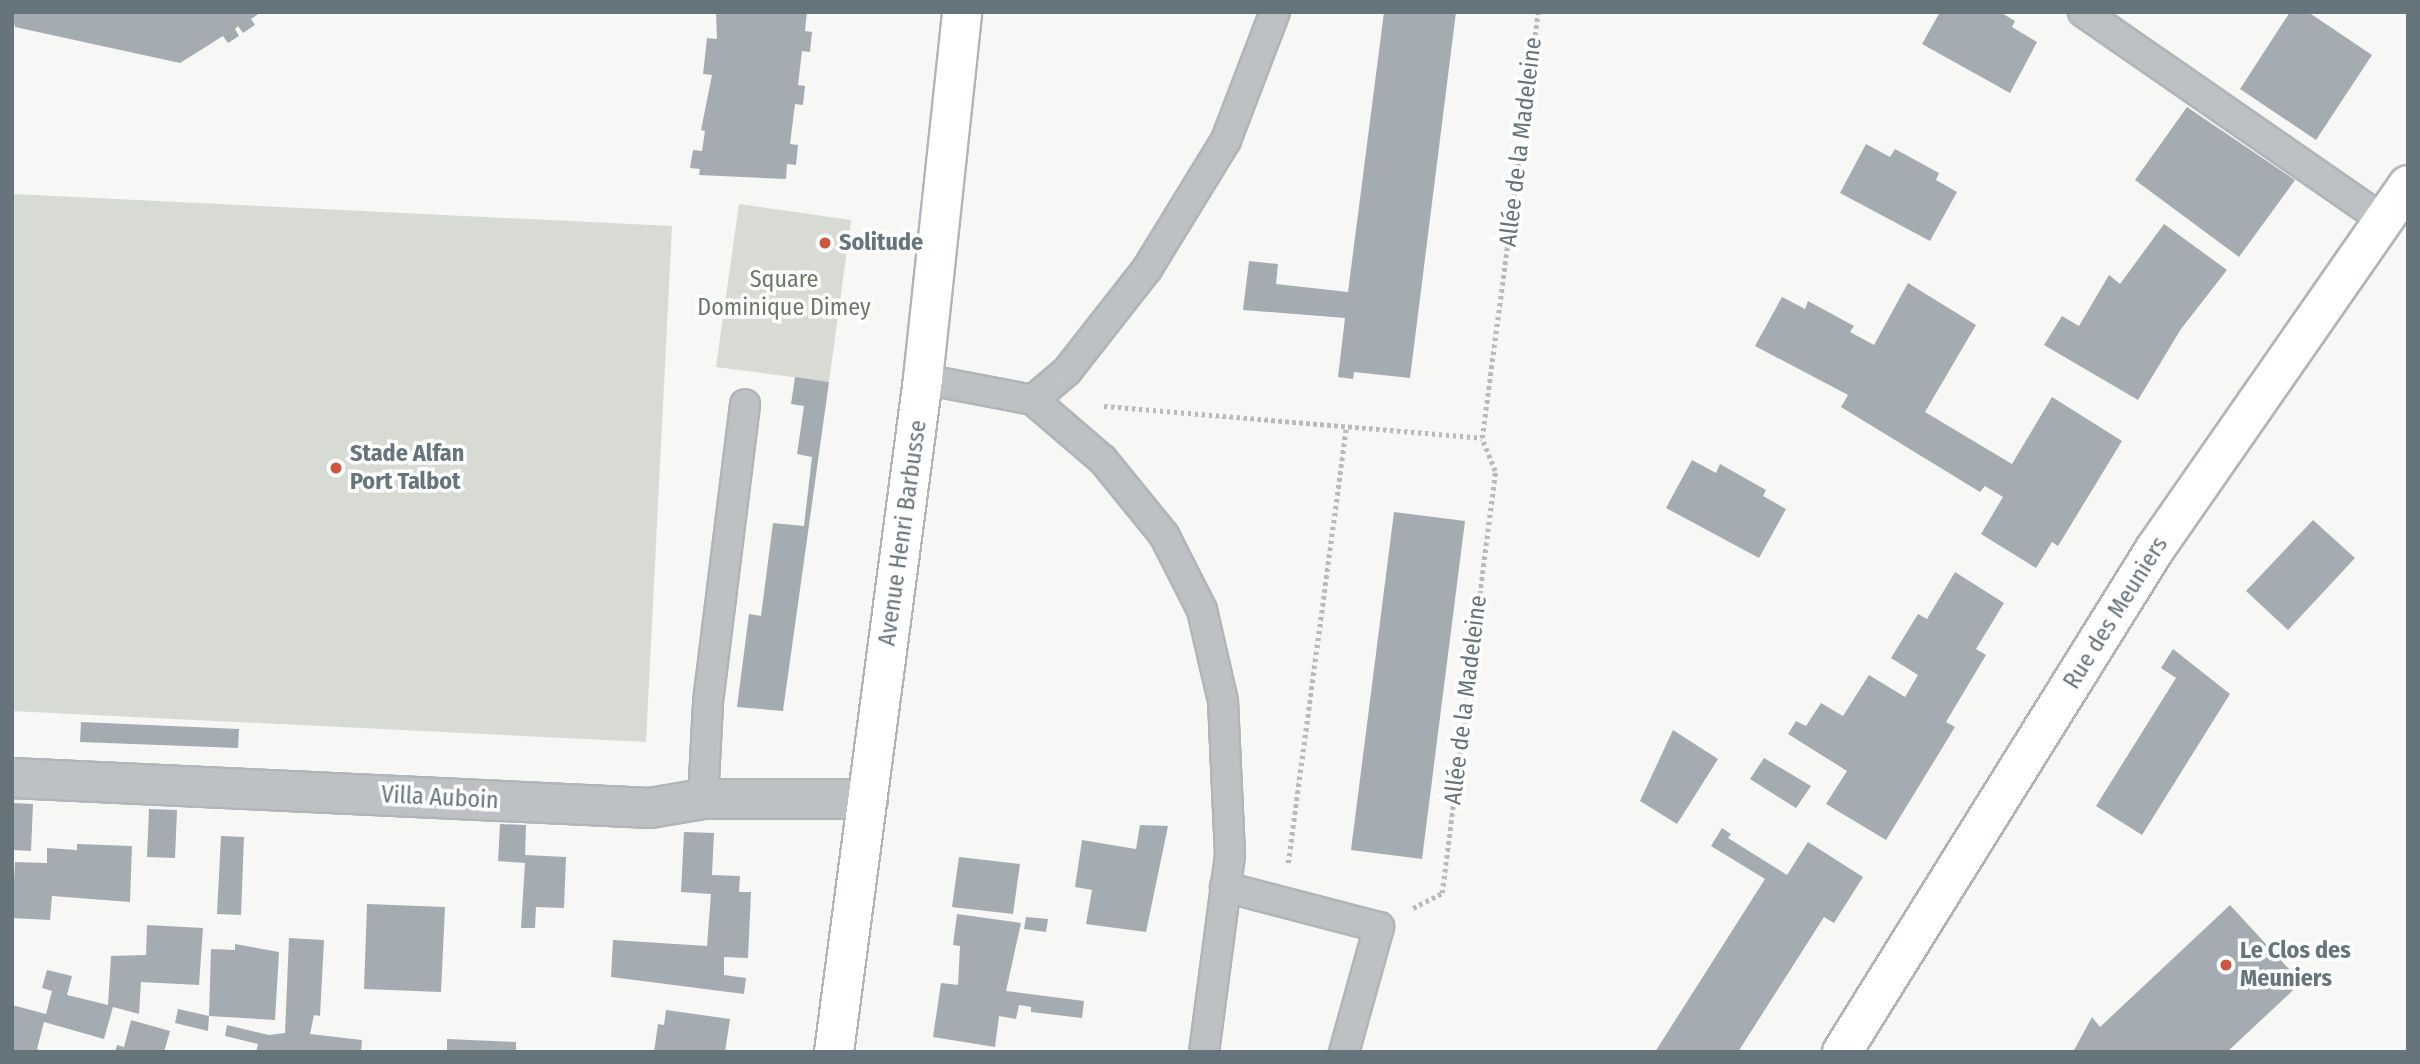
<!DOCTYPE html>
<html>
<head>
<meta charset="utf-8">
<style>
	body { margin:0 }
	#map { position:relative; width:2420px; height:1064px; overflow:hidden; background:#f7f7f5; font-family:"Fira Sans Condensed",sans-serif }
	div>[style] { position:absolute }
	.green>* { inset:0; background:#d7dbd4 }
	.building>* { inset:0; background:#a5acb1 }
	.path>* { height:4.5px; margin-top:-2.25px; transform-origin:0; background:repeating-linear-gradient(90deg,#b7bbbc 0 3.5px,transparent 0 7px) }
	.roads { filter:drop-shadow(2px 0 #afb5b9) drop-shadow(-2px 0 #afb5b9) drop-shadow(0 2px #afb5b9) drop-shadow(0 -2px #afb5b9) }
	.lane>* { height:28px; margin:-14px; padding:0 14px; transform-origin:14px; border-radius:14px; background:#bdc1c4 }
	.street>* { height:38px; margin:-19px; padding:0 19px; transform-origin:19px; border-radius:19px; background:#bdc1c4 }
	.secondary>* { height:38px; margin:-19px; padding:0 19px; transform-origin:19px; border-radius:19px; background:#fff }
	.dots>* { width:19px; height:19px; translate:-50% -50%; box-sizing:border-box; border:4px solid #fff; border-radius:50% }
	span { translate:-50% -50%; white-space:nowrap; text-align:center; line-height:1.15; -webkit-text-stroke:7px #fff; paint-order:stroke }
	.street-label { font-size:24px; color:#66747c }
	.poi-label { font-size:24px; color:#66747c; font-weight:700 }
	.left { translate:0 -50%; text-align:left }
	.park-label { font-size:24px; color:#6d7a68 }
	.frame { position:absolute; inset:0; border:14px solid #66747c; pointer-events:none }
</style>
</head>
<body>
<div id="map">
	<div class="green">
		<i style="clip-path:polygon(12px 194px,672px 226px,646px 742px,12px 711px)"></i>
		<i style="clip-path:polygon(739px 204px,851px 220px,829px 382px,716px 367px)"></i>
	</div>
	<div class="building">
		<i style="clip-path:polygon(12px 12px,261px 12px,251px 19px,255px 25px,243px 33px,238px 26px,235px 29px,239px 36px,228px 43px,223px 36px,180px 63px,15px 27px)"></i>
		<i style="clip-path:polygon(716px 12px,807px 12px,805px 31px,812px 32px,810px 52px,802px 51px,798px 85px,805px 86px,803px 105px,795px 104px,790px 144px,798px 145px,796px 165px,787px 164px,786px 179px,699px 175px,700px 169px,690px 168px,693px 150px,702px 151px,705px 131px,701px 130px,712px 75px,703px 74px,707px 38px,717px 39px)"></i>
		<i style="clip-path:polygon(1384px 12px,1456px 12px,1410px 378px,1354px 372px,1353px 379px,1338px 377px,1345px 318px,1243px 310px,1249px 261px,1278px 264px,1276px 284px,1348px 292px)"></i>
		<i style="clip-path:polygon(1940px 12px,2000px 12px,2015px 21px,2012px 27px,2037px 42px,2010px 93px,1922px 44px)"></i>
		<i style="clip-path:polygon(2290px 12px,2308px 12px,2372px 55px,2316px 140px,2240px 89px)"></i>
		<i style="clip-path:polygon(2187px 107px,2295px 180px,2239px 257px,2135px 180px)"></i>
		<i style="clip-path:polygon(1866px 144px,1890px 157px,1895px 149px,1939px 173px,1936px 180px,1957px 192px,1930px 241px,1840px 193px)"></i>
		<i style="clip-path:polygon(2164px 224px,2227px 270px,2181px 329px,2138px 400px,2044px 345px,2062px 316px,2079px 326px,2109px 275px,2120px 284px)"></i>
		<i style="clip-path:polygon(1908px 283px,1976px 325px,1925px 412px,2012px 464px,2052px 397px,2122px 441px,2058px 546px,2052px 542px,2036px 568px,1981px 534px,2003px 497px,1985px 486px,1980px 492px,1841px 407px,1848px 395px,1755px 346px,1782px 297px,1805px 309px,1808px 301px,1854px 326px,1850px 332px,1874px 345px)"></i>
		<i style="clip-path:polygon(795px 377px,829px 382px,783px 711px,737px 707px,749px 614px,761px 616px,773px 523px,804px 526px,812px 457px,797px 454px,804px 406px,791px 404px)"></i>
		<i style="clip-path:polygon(1692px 460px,1716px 473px,1720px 464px,1766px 490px,1763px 496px,1786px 509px,1759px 558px,1666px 508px)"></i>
		<i style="clip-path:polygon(1394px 512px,1465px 521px,1422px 859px,1351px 850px)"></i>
		<i style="clip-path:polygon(2313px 520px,2355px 558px,2288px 630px,2246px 591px)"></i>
		<i style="clip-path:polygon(1955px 572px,2004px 603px,1976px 649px,1986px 655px,1946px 722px,1955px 727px,1886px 840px,1826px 804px,1847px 771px,1788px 734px,1796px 721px,1806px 726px,1821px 703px,1843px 716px,1869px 675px,1905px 697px,1918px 675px,1891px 658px,1918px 614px,1927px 619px)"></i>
		<i style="clip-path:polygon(2173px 649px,2230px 694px,2142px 835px,2096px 806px,2176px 678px,2161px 668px)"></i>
		<i style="clip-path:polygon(81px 722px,239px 729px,238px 748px,80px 742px)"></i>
		<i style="clip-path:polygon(1673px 730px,1718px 759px,1677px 824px,1640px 801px)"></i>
		<i style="clip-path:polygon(1764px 758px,1811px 786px,1796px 808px,1750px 779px)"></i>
		<i style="clip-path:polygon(12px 803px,33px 804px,31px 851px,12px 850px)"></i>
		<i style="clip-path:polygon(149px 809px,177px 810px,175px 858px,147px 857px)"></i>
		<i style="clip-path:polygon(500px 824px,526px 825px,525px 855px,566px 857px,564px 908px,536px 907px,535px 928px,521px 928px,525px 863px,498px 861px)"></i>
		<i style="clip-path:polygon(1140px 825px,1168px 826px,1146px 932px,1086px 924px,1092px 890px,1075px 887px,1082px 840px,1136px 849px)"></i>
		<i style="clip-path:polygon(1722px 828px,1731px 834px,1728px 838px,1787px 875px,1808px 842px,1863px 877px,1834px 923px,1824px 917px,1738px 1052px,1655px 1052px,1765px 879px,1711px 846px)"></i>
		<i style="clip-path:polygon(684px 832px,714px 833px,712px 875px,740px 876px,739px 892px,751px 892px,748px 958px,724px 957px,724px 975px,746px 978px,744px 994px,611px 977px,613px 940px,707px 946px,711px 894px,681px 892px)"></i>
		<i style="clip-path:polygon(221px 836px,244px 837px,241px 915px,217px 914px)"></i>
		<i style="clip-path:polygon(77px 844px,132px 846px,130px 902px,52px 896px,50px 920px,12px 918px,15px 862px,47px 863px,47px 848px,77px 850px)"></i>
		<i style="clip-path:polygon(959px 857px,1020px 864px,1013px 914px,952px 907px)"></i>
		<i style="clip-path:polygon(367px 904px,445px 907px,441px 992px,364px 989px)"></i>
		<i style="clip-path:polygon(2230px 905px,2301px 982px,2288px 995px,2227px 1052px,2073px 1052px,2092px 1017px,2100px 1027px)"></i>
		<i style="clip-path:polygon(957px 914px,1021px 923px,1006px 991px,1084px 1001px,1082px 1018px,1031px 1012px,1031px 1007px,1019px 1005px,1016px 1019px,999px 1016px,995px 1047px,933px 1037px,941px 983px,958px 985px,960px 946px,953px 945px)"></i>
		<i style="clip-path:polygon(1026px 917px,1048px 919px,1046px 932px,1024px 929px)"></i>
		<i style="clip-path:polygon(147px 925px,203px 928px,199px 985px,141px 982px,139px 1014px,113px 1007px,104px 1039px,44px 1022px,37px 1049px,44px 1052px,12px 1052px,12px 1005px,46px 1014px,52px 991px,42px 988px,47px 970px,72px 976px,67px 995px,108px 1005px,111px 956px,146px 955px)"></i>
		<i style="clip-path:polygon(289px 938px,324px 940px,320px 1016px,314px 1015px,310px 1034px,362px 1040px,361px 1052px,256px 1052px,258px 1044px,225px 1036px,227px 1025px,269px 1035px,285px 1033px)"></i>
		<i style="clip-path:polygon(235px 944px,279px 952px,275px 1020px,209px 1016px,211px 949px,235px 950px)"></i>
		<i style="clip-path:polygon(178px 1009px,209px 1016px,208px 1031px,175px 1023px)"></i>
		<i style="clip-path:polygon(666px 1010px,730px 1019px,725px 1052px,654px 1052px,658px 1024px,664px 1025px)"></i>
		<i style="clip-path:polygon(131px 1020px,170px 1031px,164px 1052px,115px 1052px,117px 1045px,124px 1047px)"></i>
		<i style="clip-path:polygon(447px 1039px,516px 1042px,516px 1052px,447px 1052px)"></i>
	</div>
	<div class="path">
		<i style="left:1104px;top:406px;width:379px;rotate:4.8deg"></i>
		<i style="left:1482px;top:438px;width:430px;rotate:-82.5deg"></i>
		<i style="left:1288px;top:863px;width:440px;rotate:-82.4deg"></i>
		<i style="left:1413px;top:908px;width:33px;rotate:-27deg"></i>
		<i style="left:1442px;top:893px;width:425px;rotate:-82.8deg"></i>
		<i style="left:1495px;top:471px;width:35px;rotate:-112deg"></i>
	</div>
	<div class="roads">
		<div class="lane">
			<i style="left:2083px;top:12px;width:364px;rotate:34.7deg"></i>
			<i style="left:923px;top:379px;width:112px;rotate:10.8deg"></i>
			<i style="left:1033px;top:400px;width:92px;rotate:40.6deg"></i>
			<i style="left:1103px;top:460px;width:97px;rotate:50.9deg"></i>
			<i style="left:1164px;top:535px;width:84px;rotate:63.1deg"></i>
			<i style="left:1202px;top:610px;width:93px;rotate:77deg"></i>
			<i style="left:1223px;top:701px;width:154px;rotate:87.4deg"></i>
			<i style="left:1230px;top:855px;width:199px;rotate:97.5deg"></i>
			<i style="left:1033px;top:400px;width:45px;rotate:-40.5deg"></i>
			<i style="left:1067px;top:371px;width:130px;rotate:-51.9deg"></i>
			<i style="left:1147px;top:269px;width:151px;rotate:-58.5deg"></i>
			<i style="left:1226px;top:140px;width:137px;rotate:-69.1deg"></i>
			<i style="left:703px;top:799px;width:97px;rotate:-87deg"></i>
			<i style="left:708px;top:702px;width:300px;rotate:-82.9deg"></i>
			<i style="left:1225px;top:887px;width:159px;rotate:14.6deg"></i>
			<i style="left:1379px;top:927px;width:130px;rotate:105.6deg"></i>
		</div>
		<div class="street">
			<i style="left:12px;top:778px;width:639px;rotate:2.69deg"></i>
			<i style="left:650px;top:808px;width:54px;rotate:-9.6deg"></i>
			<i style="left:703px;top:799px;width:165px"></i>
		</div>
		<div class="secondary">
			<i style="left:834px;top:1052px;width:679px;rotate:-82.47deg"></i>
			<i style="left:923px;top:379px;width:369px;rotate:-83.9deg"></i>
			<i style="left:1842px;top:1052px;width:592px;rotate:-58.11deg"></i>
			<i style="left:2155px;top:549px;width:443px;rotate:-55.2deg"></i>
		</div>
	</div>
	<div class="dots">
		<i style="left:825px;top:243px;background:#cd563f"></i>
		<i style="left:336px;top:468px;background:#cd563f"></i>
		<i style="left:2226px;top:965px;background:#cd563f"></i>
	</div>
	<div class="street-label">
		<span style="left:1521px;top:142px;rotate:-83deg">Allée de la Madeleine</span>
		<span style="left:903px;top:533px;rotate:-82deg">Avenue Henri Barbusse</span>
		<span style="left:2116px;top:613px;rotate:-58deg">Rue des Meuniers</span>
		<span style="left:1466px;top:700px;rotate:-83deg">Allée de la Madeleine</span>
		<span style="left:440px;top:798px;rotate:3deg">Villa Auboin</span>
	</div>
	<div class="poi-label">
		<span class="left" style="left:839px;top:243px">Solitude</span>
		<span class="left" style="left:350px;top:468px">Stade Alfan<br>Port Talbot</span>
		<span class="left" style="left:2240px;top:965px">Le Clos des<br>Meuniers</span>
	</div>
	<div class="park-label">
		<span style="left:784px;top:294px">Square<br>Dominique Dimey</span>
	</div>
	<div class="frame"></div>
</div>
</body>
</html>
